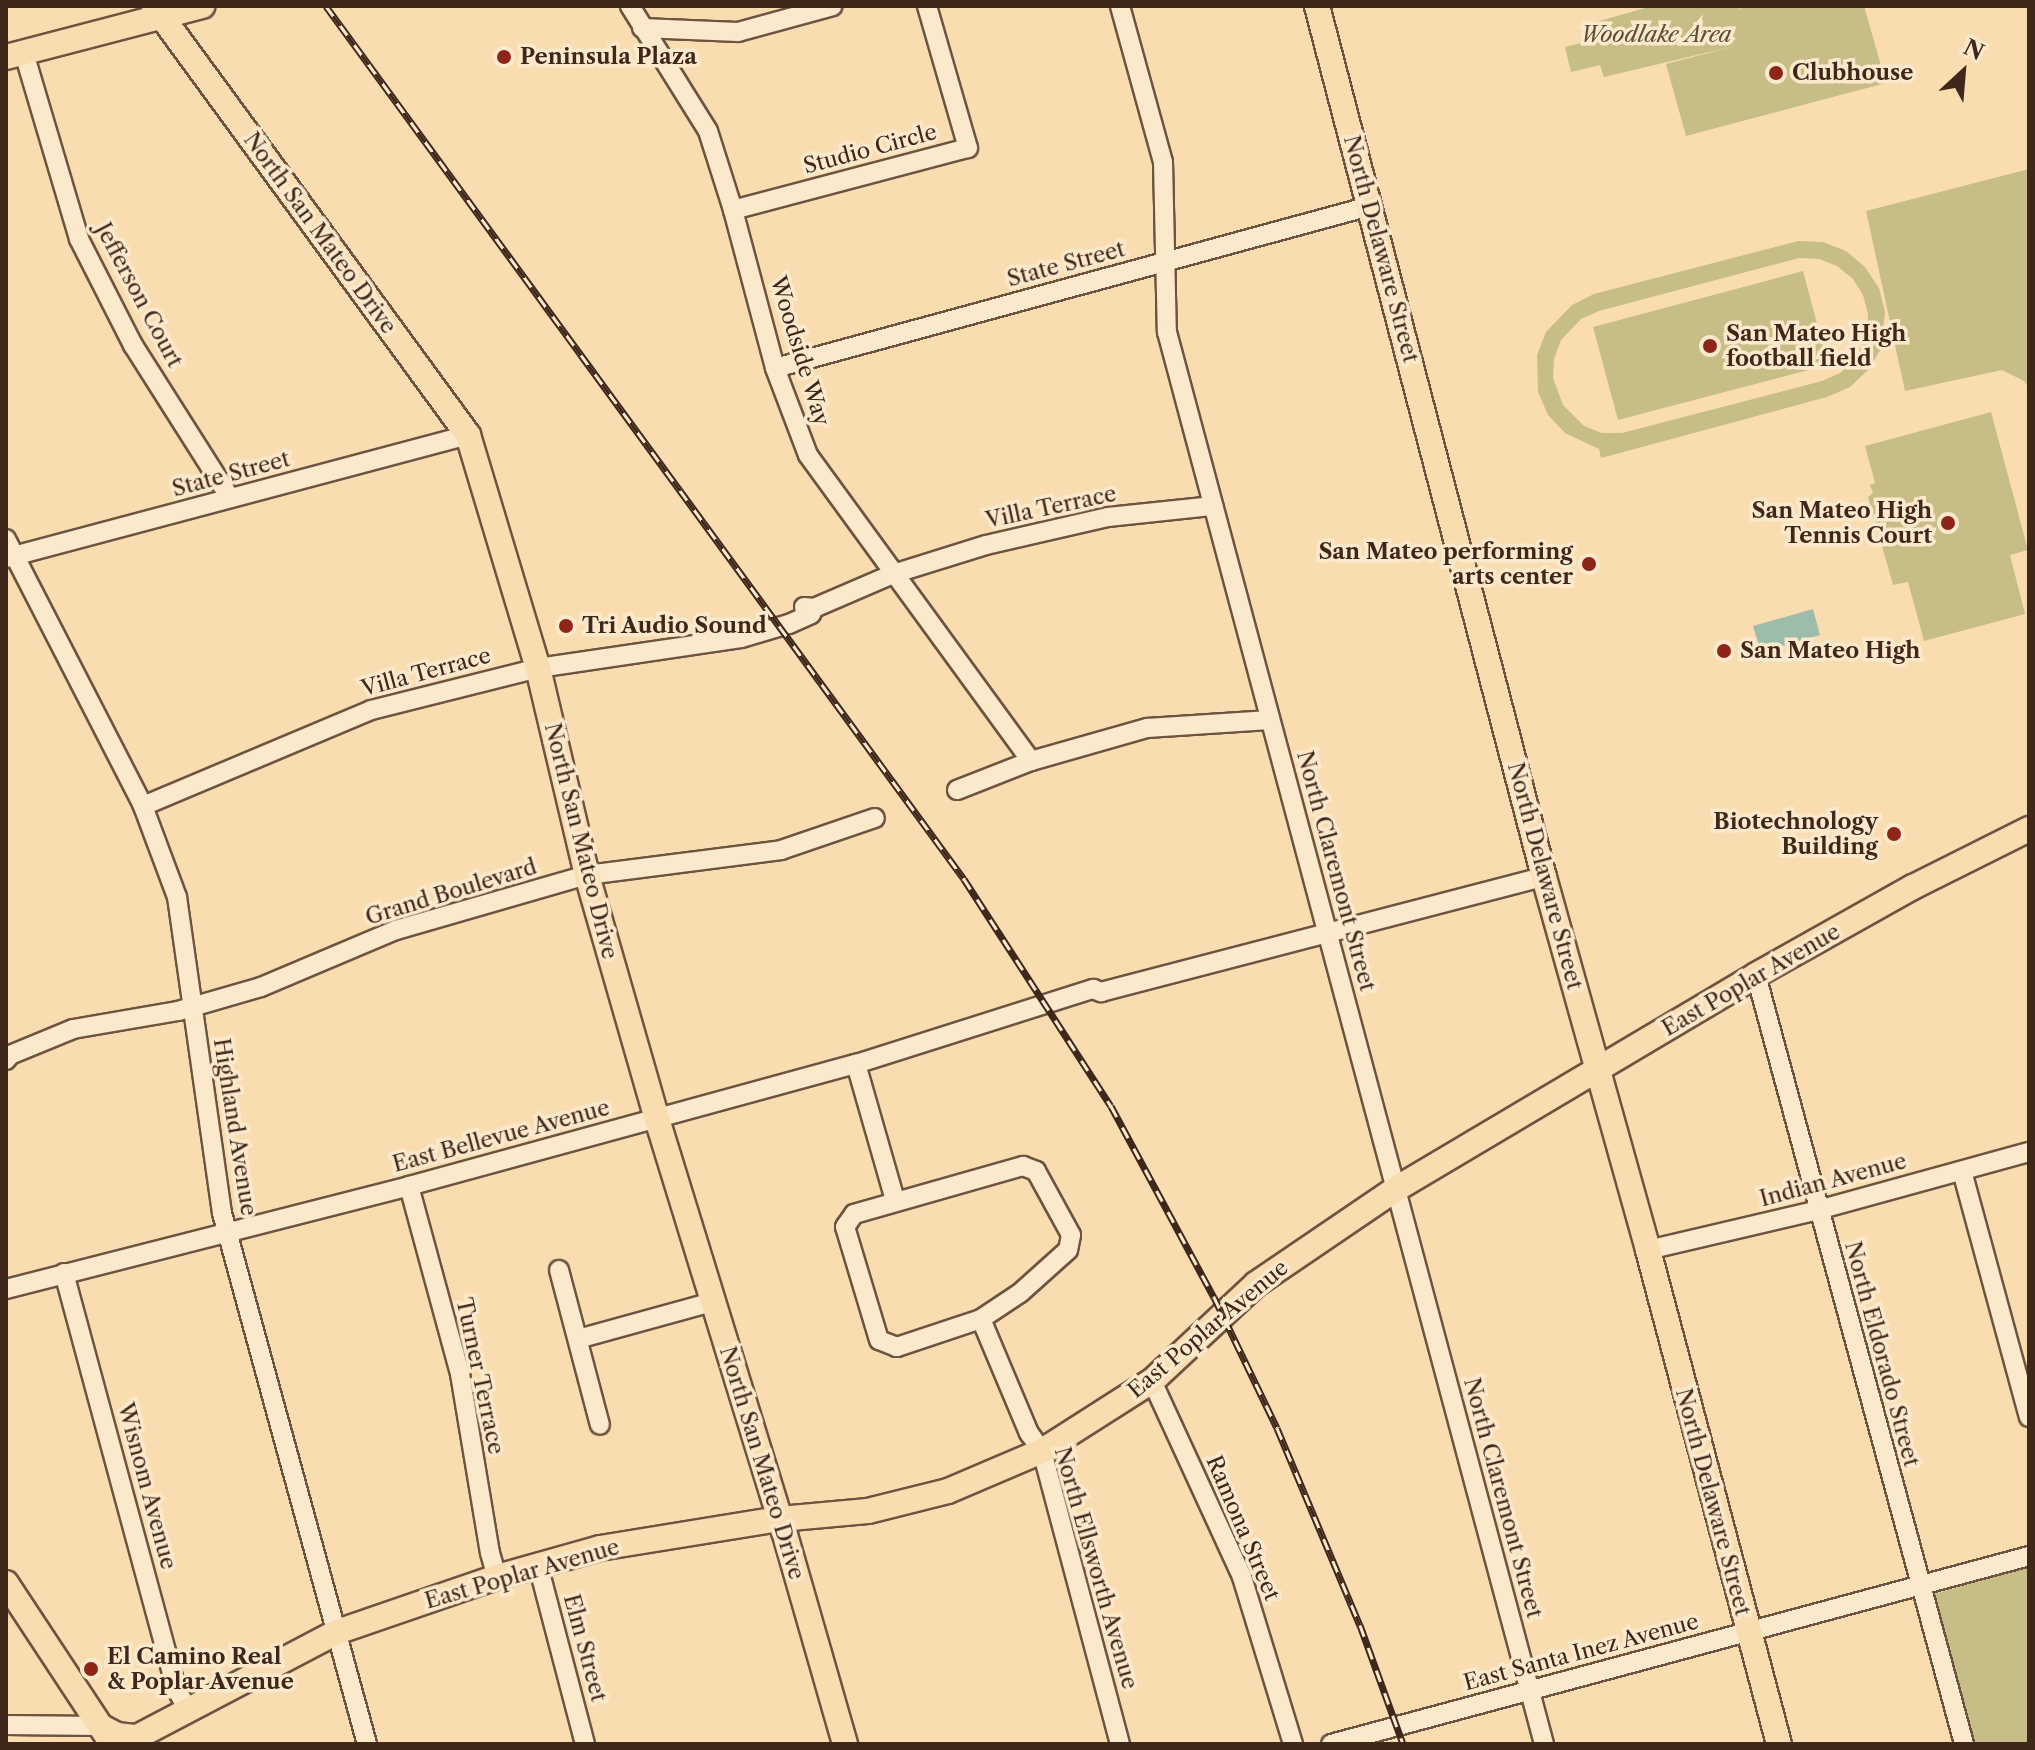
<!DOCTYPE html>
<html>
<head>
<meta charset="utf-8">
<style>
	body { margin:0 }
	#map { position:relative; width:2035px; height:1750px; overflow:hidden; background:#f9ddb1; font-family:"Libre Caslon Text",serif }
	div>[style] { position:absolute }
	.green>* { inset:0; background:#c6be86 }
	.water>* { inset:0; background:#9ebcaa }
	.roads { filter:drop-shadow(2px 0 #6e5440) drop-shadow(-2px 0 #6e5440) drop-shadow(0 2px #6e5440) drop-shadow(0 -2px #6e5440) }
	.minor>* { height:18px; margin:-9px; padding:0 9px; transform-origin:9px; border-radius:9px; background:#fbe9cc }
	.major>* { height:24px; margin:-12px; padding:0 12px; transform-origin:12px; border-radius:12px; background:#f9ddb1 }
	.rail>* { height:7px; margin-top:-3.5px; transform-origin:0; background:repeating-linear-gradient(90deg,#fbe9cc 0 12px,#40271b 0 24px); box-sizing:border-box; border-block:2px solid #40271b }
	.dots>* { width:22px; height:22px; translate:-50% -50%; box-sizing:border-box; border:4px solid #fbe9cc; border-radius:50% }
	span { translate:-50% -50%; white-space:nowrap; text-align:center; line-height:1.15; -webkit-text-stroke:7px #fbe9cc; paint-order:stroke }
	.park-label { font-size:22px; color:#624d36; font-style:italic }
	.poi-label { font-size:22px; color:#40271b; font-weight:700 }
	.left { translate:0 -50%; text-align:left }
	.right { translate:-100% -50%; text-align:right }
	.street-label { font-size:22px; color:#40271b }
	.frame { position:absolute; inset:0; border:8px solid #40271b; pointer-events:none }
	.north { position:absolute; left:1923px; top:32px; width:80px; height:80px; -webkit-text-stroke:6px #fbe9cc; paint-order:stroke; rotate:26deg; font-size:22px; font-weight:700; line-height:32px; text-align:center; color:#40271b }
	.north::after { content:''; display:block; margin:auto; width:28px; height:36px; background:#40271b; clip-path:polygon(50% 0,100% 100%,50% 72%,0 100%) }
</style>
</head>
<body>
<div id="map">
	<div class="green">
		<i style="clip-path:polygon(1652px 6px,1737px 6px,1741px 11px,1739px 6px,1864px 6px,1886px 83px,1686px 136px,1666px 64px,1739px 45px,1604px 77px,1600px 65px,1571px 72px,1565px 47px,1593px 40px,1589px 24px)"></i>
		<i style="clip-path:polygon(2029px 169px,2029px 388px,2024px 381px,2002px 370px,1905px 391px,1866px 211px)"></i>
		<i style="clip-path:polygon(evenodd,1798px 241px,1823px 242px,1846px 251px,1865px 267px,1879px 288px,1885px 312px,1881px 349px,1868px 370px,1850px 387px,1827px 397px,1601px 458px,1599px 449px,1565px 433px,1548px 415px,1538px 392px,1537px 355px,1546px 332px,1572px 305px,1594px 294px,1798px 241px,1799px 258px,1819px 259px,1837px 266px,1853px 279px,1863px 295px,1868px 314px,1867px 333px,1855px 360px,1840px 373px,1822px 381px,1622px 433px,1602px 433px,1584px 426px,1563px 405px,1553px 378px,1554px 359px,1561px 340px,1581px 319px,1599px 311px,1799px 258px)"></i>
		<i style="clip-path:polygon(1803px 271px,1828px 365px,1618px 420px,1593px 327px)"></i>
		<i style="clip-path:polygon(1991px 412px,2028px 550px,2010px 555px,2025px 614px,1924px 641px,1908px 582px,1893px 585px,1868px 497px,1873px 493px,1870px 485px,1875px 483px,1865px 446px)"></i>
		<i style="clip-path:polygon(2029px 1567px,2029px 1744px,1975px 1744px,1934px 1594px)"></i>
	</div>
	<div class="water">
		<i style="clip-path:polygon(1813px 609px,1820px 635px,1761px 652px,1753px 626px)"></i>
	</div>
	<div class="roads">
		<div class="minor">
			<i style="left:630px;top:6px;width:147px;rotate:58deg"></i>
			<i style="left:708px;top:131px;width:83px;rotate:72.4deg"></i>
			<i style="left:733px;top:210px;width:163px;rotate:75.1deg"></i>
			<i style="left:775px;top:368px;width:93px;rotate:69.2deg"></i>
			<i style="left:808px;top:455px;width:379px;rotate:53.9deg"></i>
			<i style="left:1120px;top:6px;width:162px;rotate:74.6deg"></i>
			<i style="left:1163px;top:162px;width:170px;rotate:88.7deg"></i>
			<i style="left:1167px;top:332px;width:1461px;rotate:75.05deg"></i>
			<i style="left:642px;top:28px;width:96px;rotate:2.4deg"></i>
			<i style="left:738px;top:32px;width:98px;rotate:-15.3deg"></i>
			<i style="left:24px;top:53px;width:194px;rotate:73.5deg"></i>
			<i style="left:79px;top:239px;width:119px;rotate:63deg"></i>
			<i style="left:133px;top:345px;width:181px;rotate:57.6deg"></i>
			<i style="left:733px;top:210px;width:243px;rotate:-14.8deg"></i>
			<i style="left:968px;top:148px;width:148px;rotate:-106.1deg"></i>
			<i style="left:775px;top:368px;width:617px;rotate:-15.23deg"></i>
			<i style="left:6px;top:539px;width:300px;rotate:62.8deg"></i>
			<i style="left:143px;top:806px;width:97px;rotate:69.5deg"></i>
			<i style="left:177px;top:897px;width:319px;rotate:81.9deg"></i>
			<i style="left:222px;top:1213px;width:550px;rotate:74.73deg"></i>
			<i style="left:6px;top:558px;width:478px;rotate:-14.9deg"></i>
			<i style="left:804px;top:607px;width:10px;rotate:6deg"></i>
			<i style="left:814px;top:608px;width:86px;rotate:-23.3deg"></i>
			<i style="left:893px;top:574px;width:97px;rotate:-17.3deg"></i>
			<i style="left:986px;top:545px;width:125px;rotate:-12.9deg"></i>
			<i style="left:1108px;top:517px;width:106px;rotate:-6deg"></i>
			<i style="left:957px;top:790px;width:79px;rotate:-21.4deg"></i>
			<i style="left:1031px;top:761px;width:121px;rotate:-15.9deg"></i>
			<i style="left:1147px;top:728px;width:123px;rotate:-3.7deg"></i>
			<i style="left:143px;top:806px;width:247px;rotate:-22.8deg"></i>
			<i style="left:371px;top:710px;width:172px;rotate:-14.1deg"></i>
			<i style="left:538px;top:668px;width:205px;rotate:-8.4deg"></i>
			<i style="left:741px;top:638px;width:50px;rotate:-16.3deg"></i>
			<i style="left:789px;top:624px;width:24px;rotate:-24deg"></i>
			<i style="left:811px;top:614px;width:7px;rotate:-63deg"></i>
			<i style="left:1756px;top:975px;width:797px;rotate:74.86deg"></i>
			<i style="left:6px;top:1060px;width:6px;rotate:-51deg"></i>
			<i style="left:10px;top:1055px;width:68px;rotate:-22.4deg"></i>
			<i style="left:73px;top:1029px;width:107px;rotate:-9.7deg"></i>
			<i style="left:178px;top:1011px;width:86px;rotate:-16.1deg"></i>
			<i style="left:261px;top:987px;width:147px;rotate:-22.9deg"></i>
			<i style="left:396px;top:930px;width:199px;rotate:-16.1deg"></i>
			<i style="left:587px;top:875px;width:196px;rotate:-7.3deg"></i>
			<i style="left:781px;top:850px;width:99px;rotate:-18.8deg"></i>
			<i style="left:856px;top:1064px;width:141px;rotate:74deg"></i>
			<i style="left:1023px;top:1166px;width:14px;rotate:21deg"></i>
			<i style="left:1036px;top:1171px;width:73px;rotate:61.3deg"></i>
			<i style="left:1071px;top:1235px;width:15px;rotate:101deg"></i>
			<i style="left:1068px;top:1250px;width:64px;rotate:138.1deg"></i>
			<i style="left:1020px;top:1293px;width:47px;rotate:146.3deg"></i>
			<i style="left:981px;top:1319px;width:89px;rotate:161.6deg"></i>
			<i style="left:897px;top:1347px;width:19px;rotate:-159deg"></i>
			<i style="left:879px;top:1340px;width:118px;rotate:-106.7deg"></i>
			<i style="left:845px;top:1227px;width:16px;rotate:-55deg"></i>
			<i style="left:854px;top:1214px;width:176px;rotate:-15.9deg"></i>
			<i style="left:1962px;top:1171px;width:255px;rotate:74.8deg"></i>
			<i style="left:409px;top:1186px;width:195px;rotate:74.8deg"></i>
			<i style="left:460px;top:1374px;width:181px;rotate:80.5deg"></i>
			<i style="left:490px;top:1553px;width:25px;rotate:74deg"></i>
			<i style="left:1648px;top:1250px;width:175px;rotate:-13.2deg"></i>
			<i style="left:1818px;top:1210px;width:219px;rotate:-15.4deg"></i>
			<i style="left:559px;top:1270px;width:160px;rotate:75.2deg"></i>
			<i style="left:64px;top:1273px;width:430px;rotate:74.9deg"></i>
			<i style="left:176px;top:1688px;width:24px;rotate:62deg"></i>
			<i style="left:6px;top:1289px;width:416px;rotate:-14.3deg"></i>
			<i style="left:409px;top:1186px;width:463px;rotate:-15.3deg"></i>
			<i style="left:856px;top:1064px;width:249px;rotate:-17.6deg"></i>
			<i style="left:1093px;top:989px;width:9px;rotate:21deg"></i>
			<i style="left:1101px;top:992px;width:458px;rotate:-14.6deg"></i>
			<i style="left:981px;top:1319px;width:124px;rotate:67.2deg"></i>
			<i style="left:1029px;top:1433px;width:22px;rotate:54deg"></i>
			<i style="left:1042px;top:1451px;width:303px;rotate:75.1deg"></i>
			<i style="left:578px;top:1339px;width:139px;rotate:-15.4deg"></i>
			<i style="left:1152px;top:1381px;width:216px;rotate:65.3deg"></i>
			<i style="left:1242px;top:1577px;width:175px;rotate:73deg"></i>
			<i style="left:538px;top:1565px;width:185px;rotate:75.3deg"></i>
			<i style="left:6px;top:1725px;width:94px;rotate:0.6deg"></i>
			<i style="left:1331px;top:1744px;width:723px;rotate:-15.07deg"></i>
		</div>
		<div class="major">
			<i style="left:154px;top:6px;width:532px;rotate:53.8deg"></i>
			<i style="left:468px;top:435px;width:243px;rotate:73.3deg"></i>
			<i style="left:538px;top:668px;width:213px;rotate:76.7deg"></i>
			<i style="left:587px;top:875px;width:254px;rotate:74deg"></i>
			<i style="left:657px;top:1119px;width:431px;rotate:72.9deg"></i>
			<i style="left:784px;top:1531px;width:222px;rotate:74deg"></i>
			<i style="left:1317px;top:6px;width:900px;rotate:75.39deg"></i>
			<i style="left:1544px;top:877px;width:387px;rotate:74.4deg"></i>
			<i style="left:1648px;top:1250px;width:511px;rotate:75.15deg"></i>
			<i style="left:6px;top:57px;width:203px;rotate:-14.6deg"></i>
			<i style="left:6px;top:1583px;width:187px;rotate:56.6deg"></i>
			<i style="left:100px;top:1726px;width:19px;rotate:28deg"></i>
			<i style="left:117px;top:1735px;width:20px;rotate:6deg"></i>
			<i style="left:137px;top:1737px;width:226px;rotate:-27.7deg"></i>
			<i style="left:337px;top:1632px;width:169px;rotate:-19deg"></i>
			<i style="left:497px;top:1577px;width:107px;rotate:-15.7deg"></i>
			<i style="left:600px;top:1548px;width:182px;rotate:-9.2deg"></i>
			<i style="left:780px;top:1519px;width:88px;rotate:-5.2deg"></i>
			<i style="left:868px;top:1511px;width:82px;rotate:-14deg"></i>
			<i style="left:948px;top:1491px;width:102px;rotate:-23.1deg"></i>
			<i style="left:1042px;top:1451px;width:130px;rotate:-32.5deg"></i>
			<i style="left:1152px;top:1381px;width:142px;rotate:-43deg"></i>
			<i style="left:1256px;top:1284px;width:169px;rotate:-34.2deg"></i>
			<i style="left:1396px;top:1189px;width:419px;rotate:-30.7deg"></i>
			<i style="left:1756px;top:975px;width:180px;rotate:-29.3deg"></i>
			<i style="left:1913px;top:887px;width:130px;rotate:-26.6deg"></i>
		</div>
	</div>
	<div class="rail">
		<i style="left:326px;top:6px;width:1081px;rotate:53.84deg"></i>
		<i style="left:964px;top:879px;width:270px;rotate:57.1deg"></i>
		<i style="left:1111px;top:1106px;width:217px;rotate:61.7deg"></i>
		<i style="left:1214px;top:1297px;width:145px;rotate:64.3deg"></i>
		<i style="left:1277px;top:1428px;width:214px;rotate:67.2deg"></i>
		<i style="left:1360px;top:1625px;width:127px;rotate:70.1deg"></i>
	</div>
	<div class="dots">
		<i style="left:504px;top:57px;background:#8f2418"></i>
		<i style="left:1776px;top:73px;background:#8f2418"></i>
		<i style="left:1710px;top:346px;background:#8f2418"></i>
		<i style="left:1948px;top:523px;background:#8f2418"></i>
		<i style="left:1589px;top:564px;background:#8f2418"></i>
		<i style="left:566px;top:626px;background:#8f2418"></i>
		<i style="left:1724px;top:651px;background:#8f2418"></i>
		<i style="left:1894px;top:834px;background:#8f2418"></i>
		<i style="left:91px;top:1669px;background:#8f2418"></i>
	</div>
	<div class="park-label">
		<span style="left:1656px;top:35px">Woodlake Area</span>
	</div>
	<div class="poi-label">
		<span class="left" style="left:520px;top:57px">Peninsula Plaza</span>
		<span class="left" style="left:1792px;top:73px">Clubhouse</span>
		<span class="left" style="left:1726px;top:346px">San Mateo High<br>football field</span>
		<span class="right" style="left:1932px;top:523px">San Mateo High<br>Tennis Court</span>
		<span class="right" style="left:1573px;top:564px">San Mateo performing<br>arts center</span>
		<span class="left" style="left:582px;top:626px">Tri Audio Sound</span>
		<span class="left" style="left:1740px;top:651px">San Mateo High</span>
		<span class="right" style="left:1878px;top:834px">Biotechnology<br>Building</span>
		<span class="left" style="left:107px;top:1669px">El Camino Real<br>&amp; Poplar Avenue</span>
	</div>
	<div class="street-label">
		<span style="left:870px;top:149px;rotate:-15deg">Studio Circle</span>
		<span style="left:320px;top:233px;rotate:54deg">North San Mateo Drive</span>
		<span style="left:1381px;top:249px;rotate:75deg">North Delaware Street</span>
		<span style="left:1066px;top:264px;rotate:-15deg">State Street</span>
		<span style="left:139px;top:295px;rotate:62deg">Jefferson Court</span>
		<span style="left:800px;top:351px;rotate:73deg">Woodside Way</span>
		<span style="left:231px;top:474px;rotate:-15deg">State Street</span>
		<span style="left:1051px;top:507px;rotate:-12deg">Villa Terrace</span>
		<span style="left:426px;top:672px;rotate:-15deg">Villa Terrace</span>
		<span style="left:581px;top:841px;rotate:76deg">North San Mateo Drive</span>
		<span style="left:1336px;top:871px;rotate:75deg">North Claremont Street</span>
		<span style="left:1545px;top:876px;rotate:75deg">North Delaware Street</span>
		<span style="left:451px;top:892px;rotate:-17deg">Grand Boulevard</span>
		<span style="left:1751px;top:980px;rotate:-30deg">East Poplar Avenue</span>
		<span style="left:235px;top:1127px;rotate:81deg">Highland Avenue</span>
		<span style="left:501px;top:1136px;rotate:-15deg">East Bellevue Avenue</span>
		<span style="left:1833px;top:1180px;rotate:-15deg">Indian Avenue</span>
		<span style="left:1208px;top:1329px;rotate:-40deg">East Poplar Avenue</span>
		<span style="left:1882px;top:1354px;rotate:75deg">North Eldorado Street</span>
		<span style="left:480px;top:1376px;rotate:78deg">Turner Terrace</span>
		<span style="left:762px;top:1463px;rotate:73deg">North San Mateo Drive</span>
		<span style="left:147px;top:1486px;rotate:75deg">Wisnom Avenue</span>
		<span style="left:1503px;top:1498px;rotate:75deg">North Claremont Street</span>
		<span style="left:1713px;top:1502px;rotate:75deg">North Delaware Street</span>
		<span style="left:1243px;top:1528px;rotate:67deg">Ramona Street</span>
		<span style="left:1096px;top:1568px;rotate:74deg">North Ellsworth Avenue</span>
		<span style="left:522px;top:1574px;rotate:-16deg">East Poplar Avenue</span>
		<span style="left:585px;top:1648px;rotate:75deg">Elm Street</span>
		<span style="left:1581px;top:1652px;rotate:-15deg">East Santa Inez Avenue</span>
	</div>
	<div class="frame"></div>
	<div class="north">N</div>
</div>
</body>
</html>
